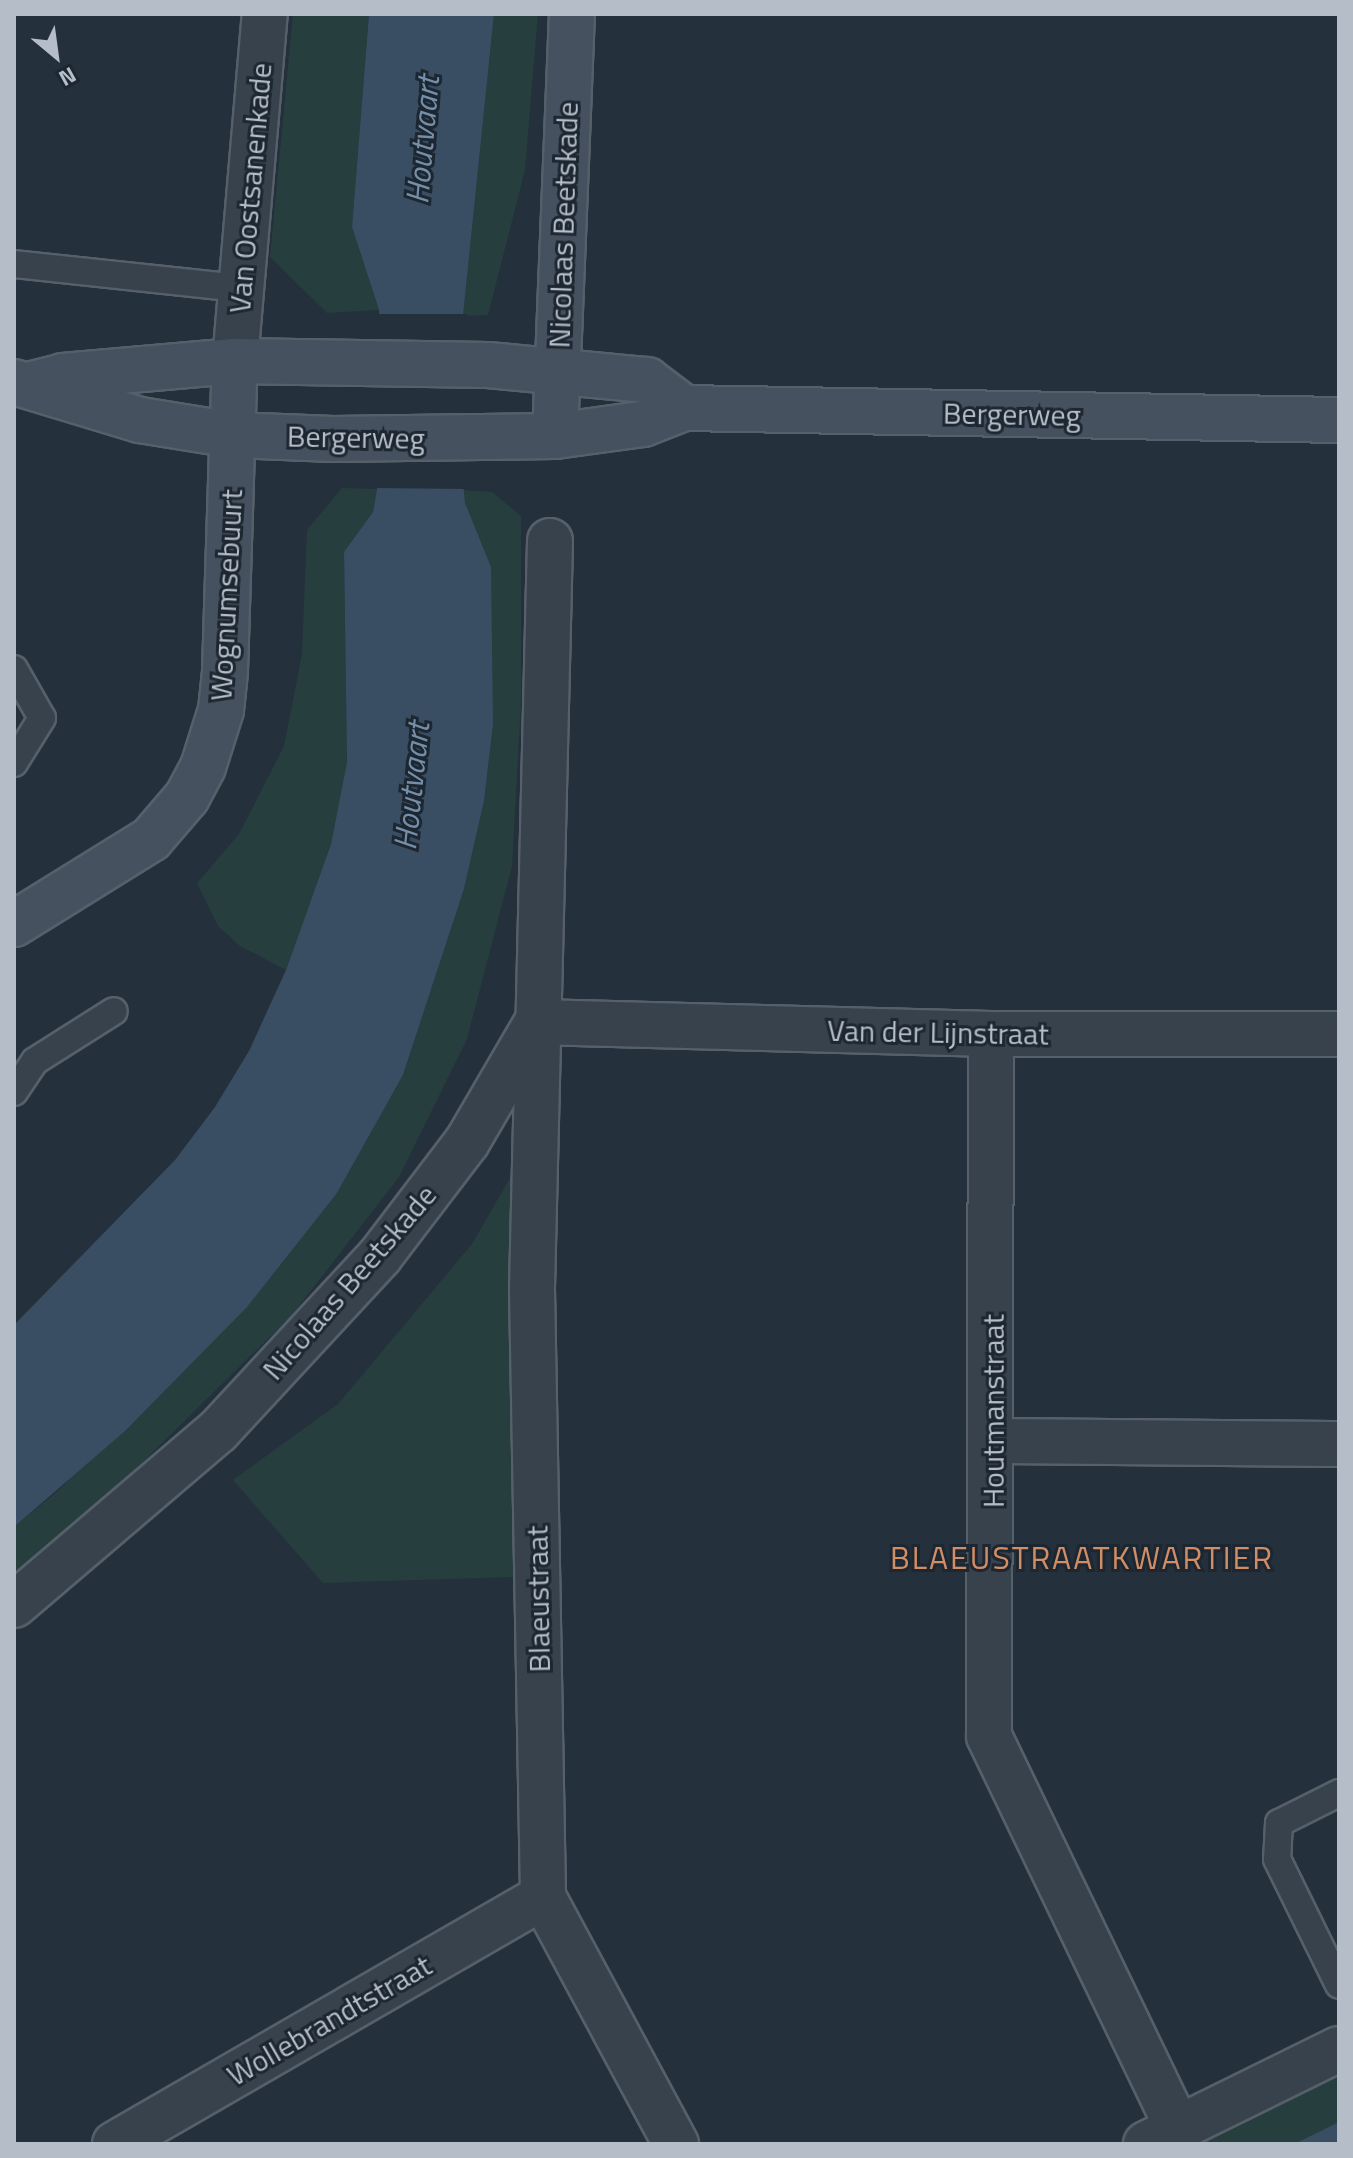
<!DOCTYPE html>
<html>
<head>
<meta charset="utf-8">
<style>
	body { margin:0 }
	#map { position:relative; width:1353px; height:2158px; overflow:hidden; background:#24303c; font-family:"Titillium Web",sans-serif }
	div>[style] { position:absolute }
	.green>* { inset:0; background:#273e3e }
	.water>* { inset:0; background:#394d63 }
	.pier>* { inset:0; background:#24303c }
	.roads { filter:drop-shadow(2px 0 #56606a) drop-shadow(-2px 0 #56606a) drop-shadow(0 2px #56606a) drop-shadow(0 -2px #56606a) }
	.lane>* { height:26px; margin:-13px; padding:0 13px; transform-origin:13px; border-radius:13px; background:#38424d }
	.street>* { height:44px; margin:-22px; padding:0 22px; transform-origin:22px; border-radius:22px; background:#38424d }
	.secondary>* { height:44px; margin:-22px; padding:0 22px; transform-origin:22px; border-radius:22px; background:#46515f }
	span { translate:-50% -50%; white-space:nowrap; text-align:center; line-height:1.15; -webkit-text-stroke:6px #1d2731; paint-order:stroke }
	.street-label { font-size:30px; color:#b4bdc8 }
	.water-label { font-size:32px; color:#758faa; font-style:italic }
	.neighbourhood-label { font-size:32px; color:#d18d65; letter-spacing:2px }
	.frame { position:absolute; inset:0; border:16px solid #b4bdc8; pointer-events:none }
	.north { position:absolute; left:16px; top:16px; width:80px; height:80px; -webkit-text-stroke:6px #1d2731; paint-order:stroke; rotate:151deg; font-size:22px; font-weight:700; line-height:32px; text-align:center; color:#b4bdc8 }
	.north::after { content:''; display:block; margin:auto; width:28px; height:36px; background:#b4bdc8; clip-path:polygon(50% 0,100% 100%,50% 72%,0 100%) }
</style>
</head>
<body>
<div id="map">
	<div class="green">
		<i style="clip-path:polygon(293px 14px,369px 14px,352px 227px,379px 310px,327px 313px,270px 257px)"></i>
		<i style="clip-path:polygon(494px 14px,538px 14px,525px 170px,488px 315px,463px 316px)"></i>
		<i style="clip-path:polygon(342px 488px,377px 489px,373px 512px,344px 553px,347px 762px,331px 844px,286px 970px,240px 946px,218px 926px,197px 883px,239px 834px,284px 746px,302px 654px,307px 530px)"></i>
		<i style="clip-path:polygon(463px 490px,492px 492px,521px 516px,521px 703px,512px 866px,467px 1039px,399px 1177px,292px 1315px,91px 1513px,14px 1577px,14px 1527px,59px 1490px,337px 1193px,403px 1075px,464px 889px,484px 801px,493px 725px)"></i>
		<i style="clip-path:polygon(515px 1169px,513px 1577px,323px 1583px,233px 1480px,338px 1404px,472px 1244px)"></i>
		<i style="clip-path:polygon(1339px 2074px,1339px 2122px,1294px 2144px,1196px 2144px)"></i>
	</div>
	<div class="water">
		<i style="clip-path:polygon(369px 14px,494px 14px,463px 316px,460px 451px,465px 503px,491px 567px,493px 725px,484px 801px,464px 889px,403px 1075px,337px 1193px,247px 1307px,125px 1431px,14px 1527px,14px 1325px,175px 1160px,215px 1107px,249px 1051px,286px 970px,331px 844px,347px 762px,344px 552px,373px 512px,377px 489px,379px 310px,352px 227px)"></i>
		<i style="clip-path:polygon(1339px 2122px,1339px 2144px,1294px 2144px)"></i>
	</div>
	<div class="pier">
		<i style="clip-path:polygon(376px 314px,467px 314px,467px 489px,375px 488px)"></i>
	</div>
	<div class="roads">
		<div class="lane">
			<i style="left:14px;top:264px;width:227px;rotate:6.1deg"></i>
			<i style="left:14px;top:669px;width:56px;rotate:60.3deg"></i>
			<i style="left:42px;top:718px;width:53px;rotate:121.9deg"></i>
			<i style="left:14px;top:1092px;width:37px;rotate:-56deg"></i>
			<i style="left:35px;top:1061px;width:93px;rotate:-32.3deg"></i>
			<i style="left:1339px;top:1793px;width:67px;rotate:153.4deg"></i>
			<i style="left:1279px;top:1823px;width:36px;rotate:93deg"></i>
			<i style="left:1277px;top:1859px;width:140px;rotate:63.8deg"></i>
		</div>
		<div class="street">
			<i style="left:235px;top:361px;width:348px;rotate:-85.1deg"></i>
			<i style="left:550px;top:541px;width:748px;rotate:91.38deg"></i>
			<i style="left:532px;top:1289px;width:608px;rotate:88.96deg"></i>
			<i style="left:543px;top:1897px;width:281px;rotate:61.7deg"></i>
			<i style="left:537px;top:1022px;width:454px;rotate:1.5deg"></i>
			<i style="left:991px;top:1034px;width:348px"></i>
			<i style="left:991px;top:1034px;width:702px;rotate:90.16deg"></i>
			<i style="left:989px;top:1736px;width:435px;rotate:64.3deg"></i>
			<i style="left:994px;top:1441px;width:345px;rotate:0.5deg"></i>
			<i style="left:14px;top:1605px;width:268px;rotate:-40.5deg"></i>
			<i style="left:218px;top:1431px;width:238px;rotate:-47.2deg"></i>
			<i style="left:380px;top:1256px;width:143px;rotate:-52.7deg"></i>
			<i style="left:467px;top:1142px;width:137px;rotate:-59.7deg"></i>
			<i style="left:115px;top:2144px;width:494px;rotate:-30deg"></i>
			<i style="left:1146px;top:2144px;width:215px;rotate:-26.2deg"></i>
		</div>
		<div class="secondary">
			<i style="left:14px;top:382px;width:132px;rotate:16.8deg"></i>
			<i style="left:140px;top:420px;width:94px;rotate:9.2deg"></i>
			<i style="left:233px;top:435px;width:100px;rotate:2.3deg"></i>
			<i style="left:333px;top:439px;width:222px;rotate:-0.8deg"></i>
			<i style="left:555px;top:436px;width:89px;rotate:-7.8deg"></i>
			<i style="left:643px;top:424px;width:44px;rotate:-21.3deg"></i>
			<i style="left:684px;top:408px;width:655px;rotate:1.05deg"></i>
			<i style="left:32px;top:384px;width:32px;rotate:-14deg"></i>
			<i style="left:63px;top:376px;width:173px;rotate:-5deg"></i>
			<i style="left:235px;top:361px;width:253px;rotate:0.9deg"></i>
			<i style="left:488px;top:365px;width:160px;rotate:5.4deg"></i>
			<i style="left:647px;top:380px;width:46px;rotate:37.1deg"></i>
			<i style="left:555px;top:436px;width:422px;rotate:-87.7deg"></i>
			<i style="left:14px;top:924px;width:161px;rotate:-31.8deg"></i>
			<i style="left:151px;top:839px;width:55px;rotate:-49.4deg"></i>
			<i style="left:187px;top:797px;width:34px;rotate:-62deg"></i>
			<i style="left:203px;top:767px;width:60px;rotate:-72.5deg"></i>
			<i style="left:221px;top:710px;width:39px;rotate:-84deg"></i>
			<i style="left:225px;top:671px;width:310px;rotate:-88.2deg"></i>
		</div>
	</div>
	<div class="street-label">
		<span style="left:250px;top:188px;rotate:-85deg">Van Oostsanenkade</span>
		<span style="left:563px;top:225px;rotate:-88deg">Nicolaas Beetskade</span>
		<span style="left:1012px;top:414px;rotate:1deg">Bergerweg</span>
		<span style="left:356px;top:437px;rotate:1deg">Bergerweg</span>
		<span style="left:226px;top:595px;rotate:-87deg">Wognumsebuurt</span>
		<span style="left:938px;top:1032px;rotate:1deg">Van der Lijnstraat</span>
		<span style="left:349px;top:1282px;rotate:-49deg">Nicolaas Beetskade</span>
		<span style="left:993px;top:1411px;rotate:-90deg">Houtmanstraat</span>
		<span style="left:538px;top:1599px;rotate:-91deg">Blaeustraat</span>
		<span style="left:329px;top:2020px;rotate:-30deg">Wollebrandtstraat</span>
	</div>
	<div class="water-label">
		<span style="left:422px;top:140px;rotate:-85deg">Houtvaart</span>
		<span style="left:411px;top:786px;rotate:-84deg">Houtvaart</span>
	</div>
	<div class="neighbourhood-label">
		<span style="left:1082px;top:1557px">BLAEUSTRAATKWARTIER</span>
	</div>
	<div class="frame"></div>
	<div class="north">N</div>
</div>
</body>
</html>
